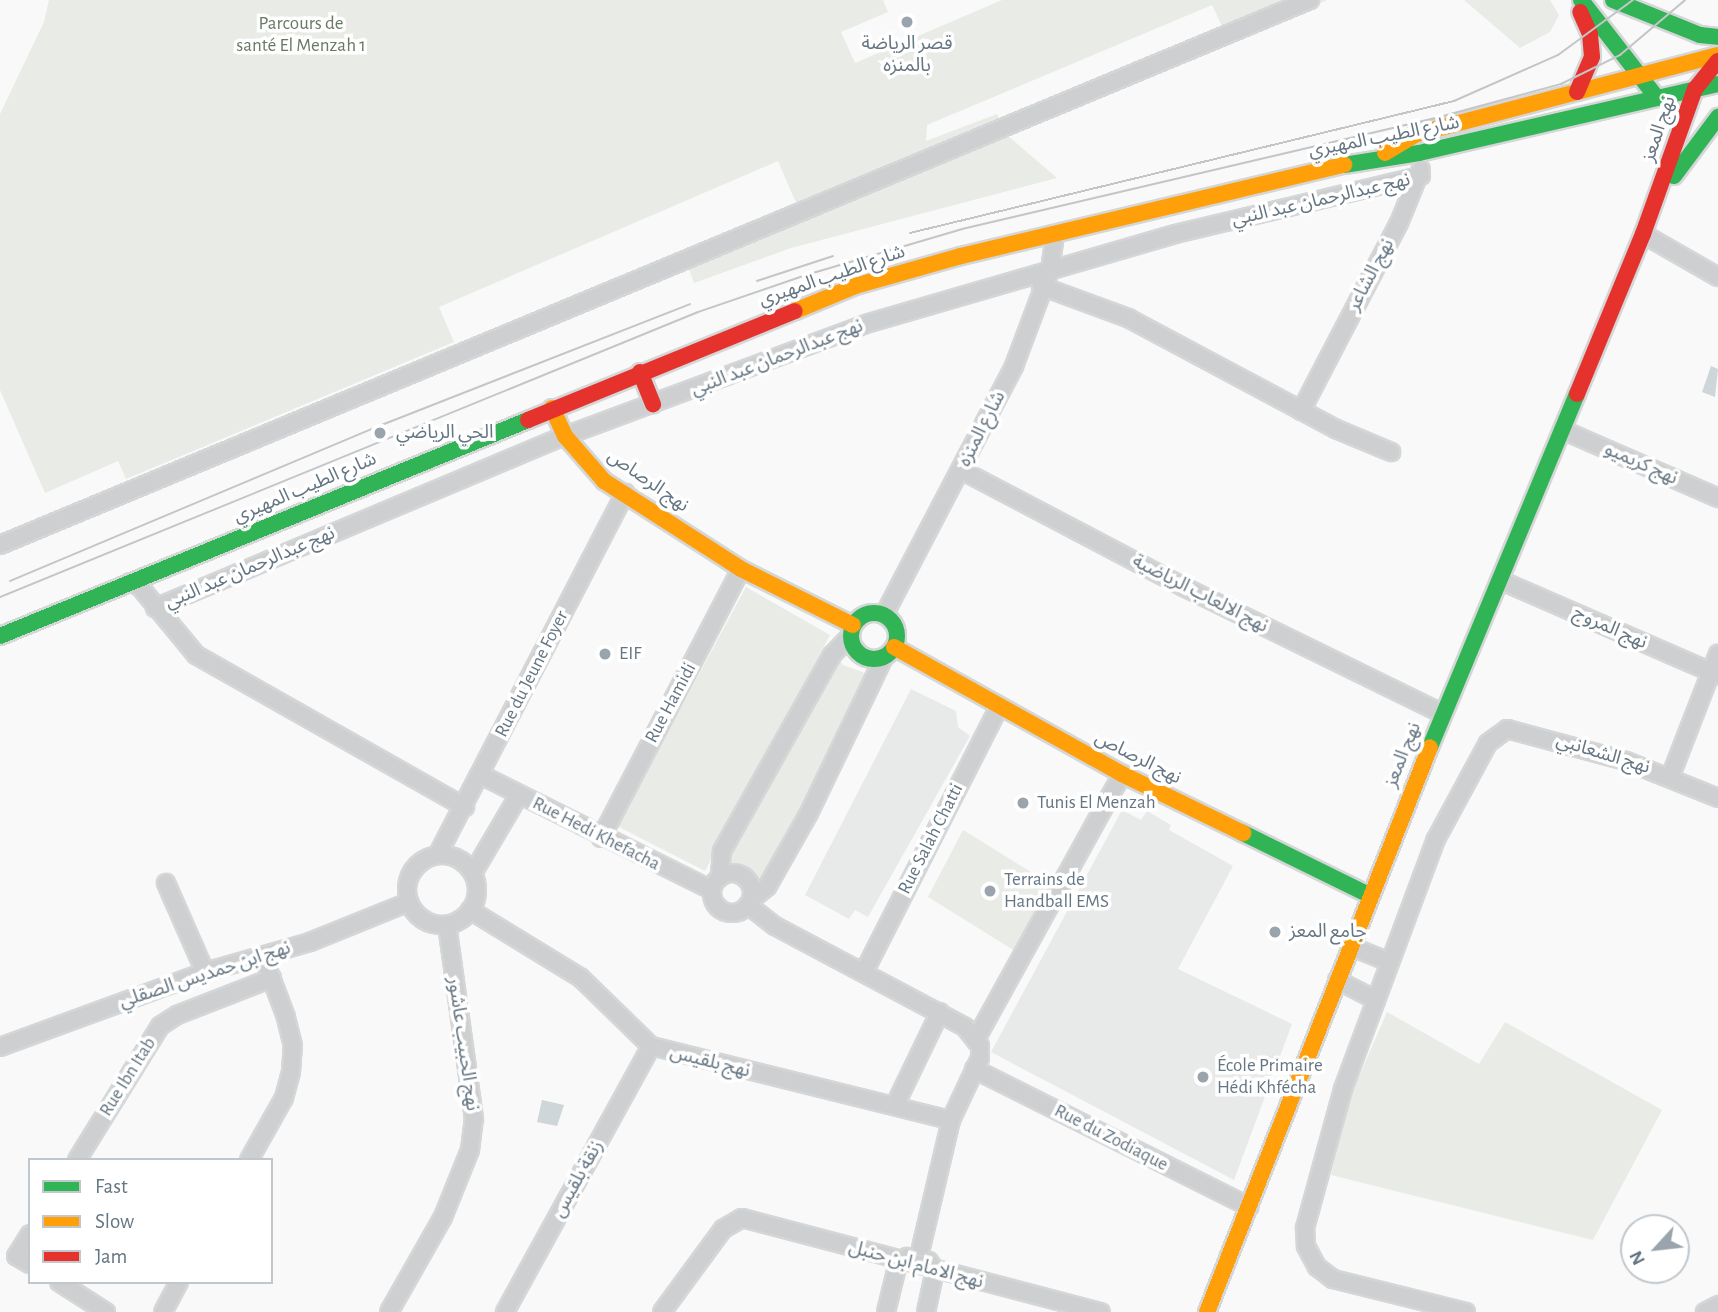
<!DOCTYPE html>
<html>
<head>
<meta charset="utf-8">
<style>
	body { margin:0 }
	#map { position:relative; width:1718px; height:1312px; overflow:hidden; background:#f9f9f9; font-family:"Alegreya Sans","Noto Sans Arabic",sans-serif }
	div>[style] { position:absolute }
	.built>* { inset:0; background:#e8e9e9 }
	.green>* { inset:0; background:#e8ebe6 }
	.water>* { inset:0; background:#ced6d9 }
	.roads { filter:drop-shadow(2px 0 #d5d6d7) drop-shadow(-2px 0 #d5d6d7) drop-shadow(0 2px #d5d6d7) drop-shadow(0 -2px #d5d6d7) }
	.street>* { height:16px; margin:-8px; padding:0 8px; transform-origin:8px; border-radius:8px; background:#cecfd0 }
	.street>.ring { margin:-8px; padding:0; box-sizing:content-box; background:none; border:16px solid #cecfd0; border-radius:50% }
	.fast>* { height:16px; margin:-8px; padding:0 8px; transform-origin:8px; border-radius:8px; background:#30b455 }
	.fast>.ring { margin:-8px; padding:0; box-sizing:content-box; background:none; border:16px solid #30b455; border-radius:50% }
	.slow>* { height:16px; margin:-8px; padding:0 8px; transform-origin:8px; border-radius:8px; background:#ff9f0a }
	.jam>* { height:16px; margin:-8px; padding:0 8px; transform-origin:8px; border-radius:8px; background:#e5322d }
	.tram>* { height:2px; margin:-1px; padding:0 1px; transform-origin:1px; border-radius:1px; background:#c3c5c6 }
	.dots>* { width:19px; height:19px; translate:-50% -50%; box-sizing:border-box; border:4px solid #fff; border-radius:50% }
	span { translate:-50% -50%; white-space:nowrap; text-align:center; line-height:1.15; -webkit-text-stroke:7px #fff; paint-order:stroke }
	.park-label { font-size:19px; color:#687a64 }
	.poi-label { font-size:19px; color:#657683 }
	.left { translate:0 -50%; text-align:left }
	.street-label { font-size:19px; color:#657683 }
	.legend { position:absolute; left:28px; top:1158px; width:245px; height:126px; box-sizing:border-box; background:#fff; border:2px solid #c1c8cd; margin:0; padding:9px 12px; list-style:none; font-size:21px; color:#657683 }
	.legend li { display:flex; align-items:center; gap:14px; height:35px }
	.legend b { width:35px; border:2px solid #c1c8cd }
	.north { position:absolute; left:1620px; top:1214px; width:70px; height:70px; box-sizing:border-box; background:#fff; border:2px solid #c1c8cd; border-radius:50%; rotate:243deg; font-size:19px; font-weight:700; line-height:28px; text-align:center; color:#657683 }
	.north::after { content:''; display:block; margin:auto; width:24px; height:32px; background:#99a4ac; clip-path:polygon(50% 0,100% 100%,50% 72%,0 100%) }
</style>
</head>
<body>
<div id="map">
	<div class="built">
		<i style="clip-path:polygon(911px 689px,956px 711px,958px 727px,970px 736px,868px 917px,855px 910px,849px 919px,805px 895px)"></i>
		<i style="clip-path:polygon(1122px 810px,1141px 820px,1147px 811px,1171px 825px,1169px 830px,1233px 866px,1178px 969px,1292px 1024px,1234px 1180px,991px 1052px)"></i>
	</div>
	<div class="green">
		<i style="clip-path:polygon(49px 0,883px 0,888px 12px,841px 32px,855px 63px,1002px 0,1327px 0,1230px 43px,1212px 5px,927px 125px,926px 141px,997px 114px,1008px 136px,1057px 178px,791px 248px,694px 283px,689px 269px,803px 219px,778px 161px,439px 307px,454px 342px,126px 479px,118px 461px,45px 493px,0 390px,0 114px,44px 22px)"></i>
		<i style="clip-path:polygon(1464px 0,1550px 0,1559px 15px,1550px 32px,1520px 48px)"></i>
		<i style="clip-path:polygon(746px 587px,830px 635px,705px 871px,617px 826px)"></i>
		<i style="clip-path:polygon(836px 654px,843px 665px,873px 676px,756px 889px,751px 876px,736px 868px,722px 868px)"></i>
		<i style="clip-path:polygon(963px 830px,1052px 885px,1015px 951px,928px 897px)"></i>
		<i style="clip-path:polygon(1387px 1012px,1479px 1064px,1505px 1022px,1662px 1110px,1593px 1240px,1331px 1175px,1350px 1097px)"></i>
	</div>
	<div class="water">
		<i style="clip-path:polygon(1711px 366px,1718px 369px,1715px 397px,1702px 392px)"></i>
		<i style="clip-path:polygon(542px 1100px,564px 1105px,557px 1126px,537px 1122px)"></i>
	</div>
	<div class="roads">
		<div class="street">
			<i style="left:1643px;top:234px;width:86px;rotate:29.8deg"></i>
			<i style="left:1041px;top:286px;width:93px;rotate:20.2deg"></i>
			<i style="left:1128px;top:318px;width:236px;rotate:28.1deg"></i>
			<i style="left:1336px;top:429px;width:60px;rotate:22.7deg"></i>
			<i style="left:1301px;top:411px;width:212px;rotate:-62.5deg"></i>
			<i style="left:1399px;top:223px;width:58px;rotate:-67.8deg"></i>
			<i style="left:1565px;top:431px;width:167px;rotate:23.6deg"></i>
			<i style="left:961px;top:470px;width:252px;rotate:27.7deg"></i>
			<i style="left:1184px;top:587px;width:288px;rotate:26.1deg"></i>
			<i style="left:0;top:545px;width:1419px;rotate:-22.59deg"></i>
			<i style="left:1502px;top:581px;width:236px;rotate:23.5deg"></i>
			<i style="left:130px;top:582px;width:11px;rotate:27deg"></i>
			<i style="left:140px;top:587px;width:88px;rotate:50.5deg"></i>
			<i style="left:196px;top:655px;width:309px;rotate:29.5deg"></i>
			<i style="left:155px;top:608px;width:445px;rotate:-22.8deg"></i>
			<i style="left:565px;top:436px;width:324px;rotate:-20.4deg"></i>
			<i style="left:869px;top:323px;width:319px;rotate:-16.2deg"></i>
			<i style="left:1175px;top:234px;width:253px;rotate:-13.3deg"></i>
			<i style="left:884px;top:615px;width:281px;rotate:-62.4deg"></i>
			<i style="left:1014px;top:366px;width:103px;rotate:-69.4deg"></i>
			<i style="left:1050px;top:270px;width:36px;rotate:-82deg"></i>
			<i style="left:481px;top:775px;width:258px;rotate:26.5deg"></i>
			<i style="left:1671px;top:775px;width:130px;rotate:-68.8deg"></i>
			<i style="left:601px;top:838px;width:303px;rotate:-62.5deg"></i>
			<i style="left:438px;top:854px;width:407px;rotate:-62.6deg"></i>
			<i class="ring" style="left:407px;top:855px;width:54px;height:54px"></i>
			<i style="left:473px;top:873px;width:91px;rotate:-59.5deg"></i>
			<i class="ring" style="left:712px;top:873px;width:24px;height:24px"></i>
			<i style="left:720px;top:877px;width:26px;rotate:-86deg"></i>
			<i style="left:722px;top:851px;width:225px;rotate:-60.7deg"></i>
			<i style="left:832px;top:655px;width:28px;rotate:-46deg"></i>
			<i style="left:166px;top:883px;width:97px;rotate:66.3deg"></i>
			<i style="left:752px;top:899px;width:19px;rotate:-39deg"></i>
			<i style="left:767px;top:887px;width:85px;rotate:-60.4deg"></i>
			<i style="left:809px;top:813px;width:173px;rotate:-64.3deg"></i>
			<i style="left:748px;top:905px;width:34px;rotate:38deg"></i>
			<i style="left:775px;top:926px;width:215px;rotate:28deg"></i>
			<i style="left:965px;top:1027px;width:24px;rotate:52deg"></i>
			<i style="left:980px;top:1046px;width:12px;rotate:90deg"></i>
			<i style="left:980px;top:1058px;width:68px;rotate:115.1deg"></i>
			<i style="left:951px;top:1120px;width:131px;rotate:103.2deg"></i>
			<i style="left:470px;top:910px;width:130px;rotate:31.5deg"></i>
			<i style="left:581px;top:978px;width:98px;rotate:44.2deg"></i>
			<i style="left:651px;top:1046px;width:309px;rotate:13.9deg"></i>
			<i style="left:1350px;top:946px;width:42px;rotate:22.3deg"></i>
			<i style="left:865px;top:970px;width:293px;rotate:-63deg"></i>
			<i style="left:1337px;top:980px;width:44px;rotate:27.1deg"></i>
			<i style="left:976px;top:1039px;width:303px;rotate:-61.1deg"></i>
			<i style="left:0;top:1047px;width:218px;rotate:-20.1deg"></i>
			<i style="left:205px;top:972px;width:109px;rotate:-15.9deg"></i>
			<i style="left:310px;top:942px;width:107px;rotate:-22deg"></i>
			<i style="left:974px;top:1069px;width:308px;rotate:26.6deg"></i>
			<i style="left:895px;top:1105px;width:103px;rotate:-64.2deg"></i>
			<i style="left:77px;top:1160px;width:158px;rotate:-58.2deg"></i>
			<i style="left:160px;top:1026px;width:20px;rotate:-33deg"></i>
			<i style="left:177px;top:1015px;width:102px;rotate:-21.3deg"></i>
			<i style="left:249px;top:1160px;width:71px;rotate:-60.6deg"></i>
			<i style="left:284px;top:1098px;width:27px;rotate:-75deg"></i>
			<i style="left:291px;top:1072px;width:26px;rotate:-86deg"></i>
			<i style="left:293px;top:1046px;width:30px;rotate:-104deg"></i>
			<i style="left:286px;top:1017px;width:65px;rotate:-110.7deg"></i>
			<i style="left:30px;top:1234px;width:26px;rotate:122deg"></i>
			<i style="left:16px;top:1256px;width:16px;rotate:30deg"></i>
			<i style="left:59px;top:1282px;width:56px;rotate:32.6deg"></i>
			<i style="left:163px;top:1312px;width:34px;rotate:-62deg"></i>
			<i style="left:389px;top:1312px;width:109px;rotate:-60.4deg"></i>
			<i style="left:443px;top:1217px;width:72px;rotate:-68.1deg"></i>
			<i style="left:470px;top:1150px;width:31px;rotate:-83deg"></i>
			<i style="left:474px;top:1119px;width:196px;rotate:-97.9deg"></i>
			<i style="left:505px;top:1312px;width:303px;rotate:-61.2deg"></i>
			<i style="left:662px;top:1312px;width:103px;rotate:-53.7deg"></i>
			<i style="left:723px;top:1229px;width:22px;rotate:-30deg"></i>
			<i style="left:742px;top:1218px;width:371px;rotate:14.7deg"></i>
			<i style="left:886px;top:1312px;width:50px;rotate:-76.2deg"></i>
			<i style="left:898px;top:1263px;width:11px;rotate:-34deg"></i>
			<i style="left:926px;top:1312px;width:43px;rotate:-77.9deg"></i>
			<i style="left:935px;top:1270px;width:11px;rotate:-124deg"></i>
			<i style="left:1466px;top:1312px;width:137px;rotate:-166.1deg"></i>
			<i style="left:1333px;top:1279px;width:20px;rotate:-143deg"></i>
			<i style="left:1317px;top:1267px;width:24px;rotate:-118deg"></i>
			<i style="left:1306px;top:1246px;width:18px;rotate:-93deg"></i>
			<i style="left:1305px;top:1228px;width:144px;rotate:-74.7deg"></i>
			<i style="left:1343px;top:1089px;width:265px;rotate:-69.6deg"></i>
			<i style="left:1435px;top:841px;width:111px;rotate:-61.6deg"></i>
			<i style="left:1488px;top:743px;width:24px;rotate:-36deg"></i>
			<i style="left:1507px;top:729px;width:123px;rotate:15.1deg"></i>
			<i style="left:1626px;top:761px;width:99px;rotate:21.9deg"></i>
			<i style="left:1705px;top:1312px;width:15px;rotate:-28deg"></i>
		</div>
		<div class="fast">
			<i style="left:1581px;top:0;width:124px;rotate:52.2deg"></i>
			<i style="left:1613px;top:0;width:94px;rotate:21.9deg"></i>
			<i style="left:1700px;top:35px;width:18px;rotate:6deg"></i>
			<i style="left:1344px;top:165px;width:76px;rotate:-9.1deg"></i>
			<i style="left:1419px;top:153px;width:307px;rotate:-13deg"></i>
			<i style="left:1674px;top:176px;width:74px;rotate:-53.3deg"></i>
			<i class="ring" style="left:851px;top:613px;width:30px;height:30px"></i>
			<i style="left:0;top:636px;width:570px;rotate:-22.25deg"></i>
			<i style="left:1430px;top:747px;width:382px;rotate:-67.4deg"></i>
			<i style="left:1243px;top:833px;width:140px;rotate:26.2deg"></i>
		</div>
		<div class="slow">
			<i style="left:1385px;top:153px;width:37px;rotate:-31deg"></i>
			<i style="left:1417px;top:134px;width:311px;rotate:-14.7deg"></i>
			<i style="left:795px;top:311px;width:65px;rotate:-22.6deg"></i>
			<i style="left:855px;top:286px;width:110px;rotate:-15.8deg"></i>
			<i style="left:961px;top:256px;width:394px;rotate:-13.4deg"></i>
			<i style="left:552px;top:408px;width:31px;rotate:65deg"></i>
			<i style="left:565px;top:436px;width:60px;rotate:49.1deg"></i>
			<i style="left:604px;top:481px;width:163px;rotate:32.7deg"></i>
			<i style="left:741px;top:569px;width:125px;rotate:26.6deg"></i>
			<i style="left:894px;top:647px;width:261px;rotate:29.1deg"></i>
			<i style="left:1122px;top:774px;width:135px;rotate:26deg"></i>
			<i style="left:1207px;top:1312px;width:607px;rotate:-68.46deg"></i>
		</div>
		<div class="jam">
			<i style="left:1577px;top:92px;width:38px;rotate:-67deg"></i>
			<i style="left:1592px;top:57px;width:23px;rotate:-95deg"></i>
			<i style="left:1590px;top:34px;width:24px;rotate:-114deg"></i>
			<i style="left:640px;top:372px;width:35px;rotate:68deg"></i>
			<i style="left:1577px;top:394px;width:173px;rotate:-67.6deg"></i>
			<i style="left:1643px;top:234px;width:154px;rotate:-70.3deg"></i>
			<i style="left:1695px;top:89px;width:36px;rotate:-51deg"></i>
			<i style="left:528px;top:420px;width:288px;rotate:-22.2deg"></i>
		</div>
	</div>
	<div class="tram">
		<i style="left:910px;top:233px;width:560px;rotate:-13.64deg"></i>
		<i style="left:1454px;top:101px;width:114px;rotate:-23.9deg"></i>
		<i style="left:1558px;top:55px;width:93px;rotate:-36.3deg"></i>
		<i style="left:757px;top:281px;width:80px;rotate:-18.2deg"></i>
		<i style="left:10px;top:581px;width:400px;rotate:-22.8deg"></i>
		<i style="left:379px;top:426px;width:334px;rotate:-21.4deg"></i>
		<i style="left:0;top:597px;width:754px;rotate:-22.21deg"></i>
		<i style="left:698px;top:312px;width:114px;rotate:-18.9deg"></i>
		<i style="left:806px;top:275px;width:163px;rotate:-16.4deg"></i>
		<i style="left:962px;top:229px;width:483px;rotate:-13.2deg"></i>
		<i style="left:1432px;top:119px;width:134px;rotate:-15.2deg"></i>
		<i style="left:1561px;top:84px;width:66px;rotate:-26.2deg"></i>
		<i style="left:1620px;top:55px;width:85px;rotate:-40.2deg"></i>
	</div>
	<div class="dots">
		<i style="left:907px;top:22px;background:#99a4ac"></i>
		<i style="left:380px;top:433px;background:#99a4ac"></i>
		<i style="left:605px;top:654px;background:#99a4ac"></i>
		<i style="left:1023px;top:803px;background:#99a4ac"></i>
		<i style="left:990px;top:891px;background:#99a4ac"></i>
		<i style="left:1275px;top:932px;background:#99a4ac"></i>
		<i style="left:1203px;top:1077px;background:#99a4ac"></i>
	</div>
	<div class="park-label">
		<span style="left:301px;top:35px">Parcours de<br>santé El Menzah 1</span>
	</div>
	<div class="poi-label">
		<span style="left:907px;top:55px">قصر الرياضة<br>بالمنزه</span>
		<span class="left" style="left:396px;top:433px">الحي الرياضي</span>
		<span class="left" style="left:619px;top:654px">EIF</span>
		<span class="left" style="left:1037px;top:803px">Tunis El Menzah</span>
		<span class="left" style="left:1004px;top:891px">Terrains de<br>Handball EMS</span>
		<span class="left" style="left:1289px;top:932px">جامع المعز</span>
		<span class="left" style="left:1217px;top:1077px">École Primaire<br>Hédi Khfécha</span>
	</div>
	<div class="street-label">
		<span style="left:1659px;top:129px;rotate:-71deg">نهج المعز</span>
		<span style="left:1384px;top:137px;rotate:-11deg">شارع الطيب المهيري</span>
		<span style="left:1321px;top:200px;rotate:-13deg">نهج عبدالرحمان عبد النبي</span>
		<span style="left:1371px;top:275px;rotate:-62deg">نهج الشاعر</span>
		<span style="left:832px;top:276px;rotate:-19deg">شارع الطيب المهيري</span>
		<span style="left:777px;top:358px;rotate:-21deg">نهج عبدالرحمان عبد النبي</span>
		<span style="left:982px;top:429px;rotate:-63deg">شارع المنزه</span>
		<span style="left:1641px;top:464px;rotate:24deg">نهج كريميو</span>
		<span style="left:648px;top:481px;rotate:35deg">نهج الرصاص</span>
		<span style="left:305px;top:488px;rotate:-23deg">شارع الطيب المهيري</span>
		<span style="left:250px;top:568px;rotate:-23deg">نهج عبدالرحمان عبد النبي</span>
		<span style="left:1200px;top:594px;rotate:27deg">نهج الالعاب الرياضية</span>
		<span style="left:1610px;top:628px;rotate:24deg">نهج المروج</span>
		<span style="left:532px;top:674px;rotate:-63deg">Rue du Jeune Foyer</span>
		<span style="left:671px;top:703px;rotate:-62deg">Rue Hamidi</span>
		<span style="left:1603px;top:754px;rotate:17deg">نهج الشعانبي</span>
		<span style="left:1403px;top:755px;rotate:-68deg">نهج المعز</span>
		<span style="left:1138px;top:758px;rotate:27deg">نهج الرصاص</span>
		<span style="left:596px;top:834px;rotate:27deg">Rue Hedi Khefacha</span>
		<span style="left:931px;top:839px;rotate:-63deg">Rue Salah Chatti</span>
		<span style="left:205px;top:975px;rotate:-18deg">نهج ابن حمديس الصقلي</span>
		<span style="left:463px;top:1044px;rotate:82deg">نهج الحبيب عاشور</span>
		<span style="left:710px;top:1062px;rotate:14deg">نهج بلقيس</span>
		<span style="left:128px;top:1077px;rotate:-58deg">Rue Ibn Itab</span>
		<span style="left:1111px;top:1138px;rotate:27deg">Rue du Zodiaque</span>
		<span style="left:578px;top:1179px;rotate:-61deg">زنقة بلقيس</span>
		<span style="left:916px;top:1265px;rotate:15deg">نهج الامام ابن حنبل</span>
	</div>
	<ul class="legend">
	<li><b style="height:9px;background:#30b455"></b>Fast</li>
	<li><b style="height:9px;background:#ff9f0a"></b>Slow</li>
	<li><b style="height:9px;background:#e5322d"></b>Jam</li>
	</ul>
	<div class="north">N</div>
</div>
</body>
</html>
